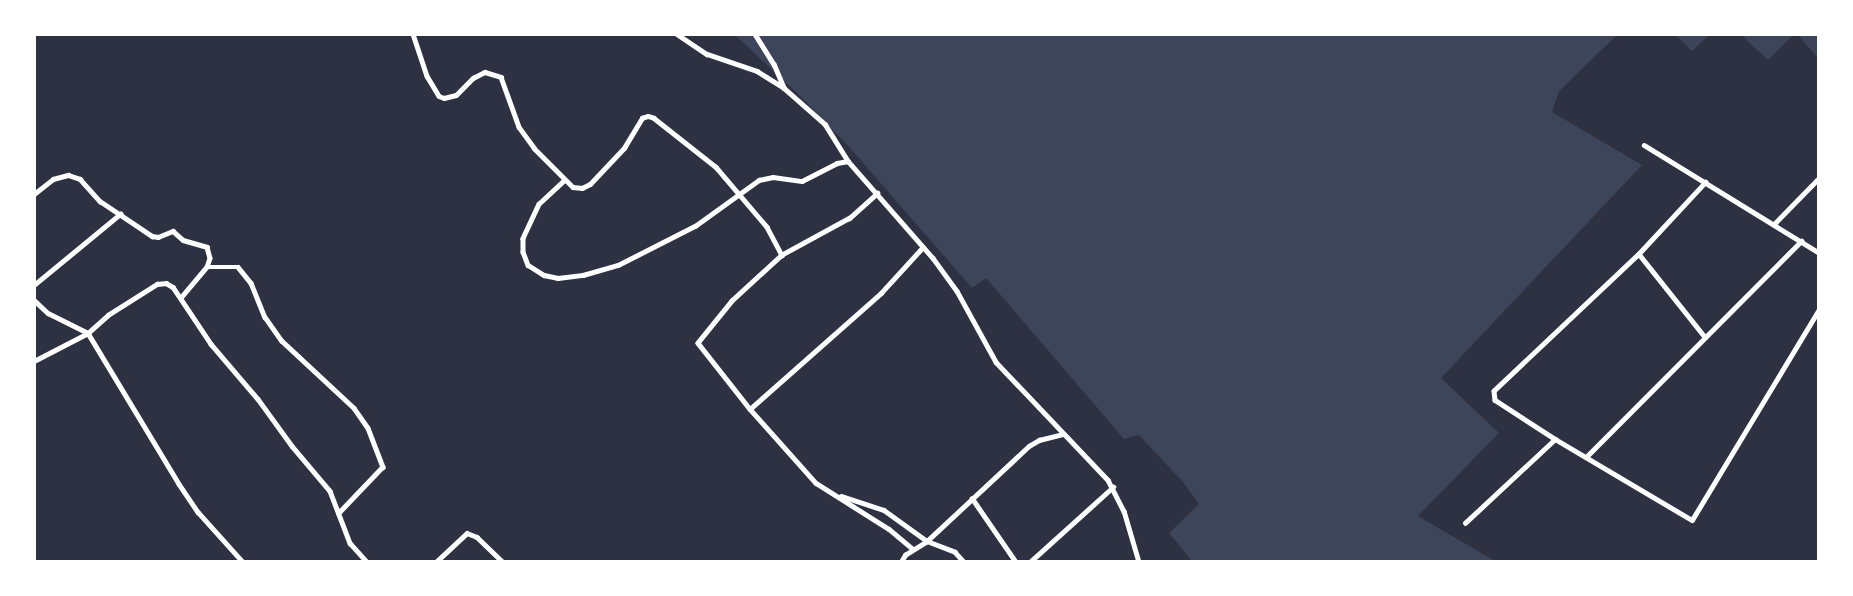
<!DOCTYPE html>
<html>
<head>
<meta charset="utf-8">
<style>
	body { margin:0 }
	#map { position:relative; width:1853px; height:596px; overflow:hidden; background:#2d3142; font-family:Quicksand,sans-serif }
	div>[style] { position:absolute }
	.green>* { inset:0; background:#3c4559 }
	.minor>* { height:4.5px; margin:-2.25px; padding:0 2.25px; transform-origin:2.25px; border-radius:2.25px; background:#fff }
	span { translate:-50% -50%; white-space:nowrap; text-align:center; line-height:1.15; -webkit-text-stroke:5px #fff; paint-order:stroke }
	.frame { position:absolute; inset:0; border:36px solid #fff; pointer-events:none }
</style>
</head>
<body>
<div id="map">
	<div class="green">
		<i style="clip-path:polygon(735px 35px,1617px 35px,1559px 91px,1552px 112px,1642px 165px,1441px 378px,1499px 433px,1418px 516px,1495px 561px,1192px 561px,1169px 533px,1199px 504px,1183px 482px,1139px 435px,1124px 439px,986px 278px,972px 288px,850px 148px,797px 93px)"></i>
		<i style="clip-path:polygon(1676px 35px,1709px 35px,1692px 51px)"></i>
		<i style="clip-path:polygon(1741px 35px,1793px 35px,1768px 60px)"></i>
		<i style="clip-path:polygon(1798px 35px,1818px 35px,1818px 58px)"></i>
	</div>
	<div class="minor">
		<i style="left:413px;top:34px;width:44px;rotate:71.6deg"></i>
		<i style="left:427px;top:76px;width:23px;rotate:59deg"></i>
		<i style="left:439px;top:96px;width:5px;rotate:22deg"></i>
		<i style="left:444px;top:98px;width:12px;rotate:-14deg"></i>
		<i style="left:456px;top:95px;width:24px;rotate:-45deg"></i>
		<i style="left:473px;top:78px;width:13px;rotate:-27deg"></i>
		<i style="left:485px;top:72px;width:17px;rotate:17deg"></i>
		<i style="left:501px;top:77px;width:53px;rotate:70.2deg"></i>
		<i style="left:519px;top:127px;width:26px;rotate:54deg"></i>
		<i style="left:534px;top:148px;width:55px;rotate:45deg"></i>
		<i style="left:573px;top:187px;width:9px;rotate:6deg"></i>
		<i style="left:582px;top:188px;width:9px;rotate:-27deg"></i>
		<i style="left:590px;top:184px;width:50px;rotate:-46.6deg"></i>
		<i style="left:624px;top:148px;width:35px;rotate:-59deg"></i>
		<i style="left:642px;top:118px;width:6px;rotate:-18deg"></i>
		<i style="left:648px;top:116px;width:6px;rotate:18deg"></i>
		<i style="left:654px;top:118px;width:79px;rotate:38.3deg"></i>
		<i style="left:716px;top:167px;width:79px;rotate:49.6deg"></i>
		<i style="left:767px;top:227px;width:32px;rotate:62deg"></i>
		<i style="left:677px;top:34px;width:36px;rotate:34deg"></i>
		<i style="left:707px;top:54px;width:53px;rotate:18.8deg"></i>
		<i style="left:757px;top:71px;width:32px;rotate:32deg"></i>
		<i style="left:755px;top:34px;width:36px;rotate:58deg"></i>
		<i style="left:774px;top:64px;width:26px;rotate:67deg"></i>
		<i style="left:784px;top:88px;width:55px;rotate:41.3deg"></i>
		<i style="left:825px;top:124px;width:44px;rotate:58.1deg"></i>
		<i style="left:848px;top:161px;width:129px;rotate:48.8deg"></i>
		<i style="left:933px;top:258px;width:41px;rotate:54deg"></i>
		<i style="left:957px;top:291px;width:81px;rotate:61.2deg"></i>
		<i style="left:996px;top:362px;width:163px;rotate:46.5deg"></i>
		<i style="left:1108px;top:480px;width:35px;rotate:63deg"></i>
		<i style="left:1124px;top:511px;width:53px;rotate:73.6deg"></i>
		<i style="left:1644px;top:145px;width:204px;rotate:31.6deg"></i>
		<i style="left:565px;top:180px;width:35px;rotate:137deg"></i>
		<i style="left:539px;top:204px;width:38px;rotate:115deg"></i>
		<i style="left:523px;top:239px;width:13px;rotate:90deg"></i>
		<i style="left:523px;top:252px;width:14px;rotate:69deg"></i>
		<i style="left:528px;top:265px;width:19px;rotate:32deg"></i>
		<i style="left:544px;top:275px;width:14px;rotate:12deg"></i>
		<i style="left:558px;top:278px;width:25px;rotate:-7deg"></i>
		<i style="left:583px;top:275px;width:36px;rotate:-16deg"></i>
		<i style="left:618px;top:265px;width:86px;rotate:-26.9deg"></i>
		<i style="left:695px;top:226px;width:79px;rotate:-35.7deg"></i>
		<i style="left:759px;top:180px;width:14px;rotate:-12deg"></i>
		<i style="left:773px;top:177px;width:29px;rotate:8deg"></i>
		<i style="left:802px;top:181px;width:39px;rotate:-27deg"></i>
		<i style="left:837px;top:163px;width:11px;rotate:-10deg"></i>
		<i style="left:1706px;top:182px;width:98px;rotate:132.9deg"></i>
		<i style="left:1639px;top:254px;width:199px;rotate:136.6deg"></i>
		<i style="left:1494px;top:391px;width:9px;rotate:84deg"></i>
		<i style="left:1495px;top:400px;width:72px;rotate:33deg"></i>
		<i style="left:1555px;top:439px;width:159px;rotate:30.6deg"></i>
		<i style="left:1692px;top:520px;width:244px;rotate:-58.9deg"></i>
		<i style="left:878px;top:193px;width:38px;rotate:138deg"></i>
		<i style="left:850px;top:218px;width:77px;rotate:151.4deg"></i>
		<i style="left:782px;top:255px;width:68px;rotate:137.4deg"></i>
		<i style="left:732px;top:301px;width:54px;rotate:129deg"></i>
		<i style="left:698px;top:343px;width:84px;rotate:51.8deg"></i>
		<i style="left:750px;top:409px;width:99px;rotate:48.3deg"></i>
		<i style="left:816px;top:483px;width:86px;rotate:32.2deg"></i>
		<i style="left:889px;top:529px;width:31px;rotate:40deg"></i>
		<i style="left:34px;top:194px;width:24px;rotate:-38deg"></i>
		<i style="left:53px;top:179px;width:16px;rotate:-15deg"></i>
		<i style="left:68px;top:175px;width:13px;rotate:18deg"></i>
		<i style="left:80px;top:179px;width:30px;rotate:48deg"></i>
		<i style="left:100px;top:201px;width:63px;rotate:33.9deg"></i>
		<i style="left:152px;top:236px;width:6px;rotate:9deg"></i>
		<i style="left:158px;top:237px;width:16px;rotate:-22deg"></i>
		<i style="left:173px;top:231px;width:13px;rotate:42deg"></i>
		<i style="left:183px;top:240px;width:25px;rotate:16deg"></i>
		<i style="left:207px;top:247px;width:11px;rotate:75deg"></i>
		<i style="left:210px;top:258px;width:9px;rotate:108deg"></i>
		<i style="left:207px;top:267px;width:40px;rotate:130deg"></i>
		<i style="left:1774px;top:224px;width:63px;rotate:-45.6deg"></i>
		<i style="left:1639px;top:254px;width:106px;rotate:51.5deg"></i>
		<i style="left:207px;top:267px;width:31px"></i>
		<i style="left:238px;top:267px;width:21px;rotate:51deg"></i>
		<i style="left:251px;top:283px;width:37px;rotate:68deg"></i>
		<i style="left:265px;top:317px;width:29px;rotate:55deg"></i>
		<i style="left:282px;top:341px;width:98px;rotate:42.9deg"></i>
		<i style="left:354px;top:408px;width:24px;rotate:55deg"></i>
		<i style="left:368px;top:428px;width:42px;rotate:69deg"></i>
		<i style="left:383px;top:467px;width:64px;rotate:133.7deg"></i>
		<i style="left:34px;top:285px;width:112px;rotate:-39.5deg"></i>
		<i style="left:34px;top:300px;width:19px;rotate:43deg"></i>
		<i style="left:48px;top:313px;width:45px;rotate:26.6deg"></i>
		<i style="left:88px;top:333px;width:176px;rotate:58.9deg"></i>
		<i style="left:179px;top:484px;width:34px;rotate:56deg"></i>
		<i style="left:198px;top:512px;width:67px;rotate:48deg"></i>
		<i style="left:34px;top:361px;width:61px;rotate:-27.4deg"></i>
		<i style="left:88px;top:333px;width:27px;rotate:-42deg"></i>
		<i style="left:108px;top:315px;width:58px;rotate:-32.3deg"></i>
		<i style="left:157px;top:284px;width:9px;rotate:-6deg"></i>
		<i style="left:166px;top:283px;width:8px;rotate:30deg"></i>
		<i style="left:173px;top:287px;width:69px;rotate:56.3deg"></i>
		<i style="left:211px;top:344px;width:72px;rotate:49.5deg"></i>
		<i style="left:258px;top:399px;width:58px;rotate:54.1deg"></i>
		<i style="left:292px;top:446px;width:59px;rotate:49.8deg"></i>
		<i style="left:330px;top:491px;width:56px;rotate:69deg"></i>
		<i style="left:350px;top:543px;width:25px;rotate:48deg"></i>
		<i style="left:750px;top:409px;width:175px;rotate:-41.5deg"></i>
		<i style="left:881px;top:293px;width:62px;rotate:-47.6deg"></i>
		<i style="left:1586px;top:457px;width:305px;rotate:-45.1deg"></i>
		<i style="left:841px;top:496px;width:45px;rotate:18deg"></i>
		<i style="left:884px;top:510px;width:53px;rotate:35.8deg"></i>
		<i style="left:927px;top:541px;width:30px;rotate:21deg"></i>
		<i style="left:955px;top:552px;width:13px;rotate:48deg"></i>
		<i style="left:972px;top:498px;width:78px;rotate:55.5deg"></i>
		<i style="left:1465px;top:523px;width:123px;rotate:-43deg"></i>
		<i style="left:436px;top:562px;width:42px;rotate:-43.1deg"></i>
		<i style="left:467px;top:533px;width:11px;rotate:22deg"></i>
		<i style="left:477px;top:537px;width:36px;rotate:44deg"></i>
		<i style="left:901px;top:562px;width:8px;rotate:-60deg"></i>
		<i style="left:905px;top:555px;width:26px;rotate:-32deg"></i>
		<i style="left:927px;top:541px;width:139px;rotate:-43deg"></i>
		<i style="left:1029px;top:446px;width:12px;rotate:-31deg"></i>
		<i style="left:1039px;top:440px;width:25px;rotate:-14deg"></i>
		<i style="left:1030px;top:562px;width:112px;rotate:-42.1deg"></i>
	</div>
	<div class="frame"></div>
</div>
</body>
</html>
